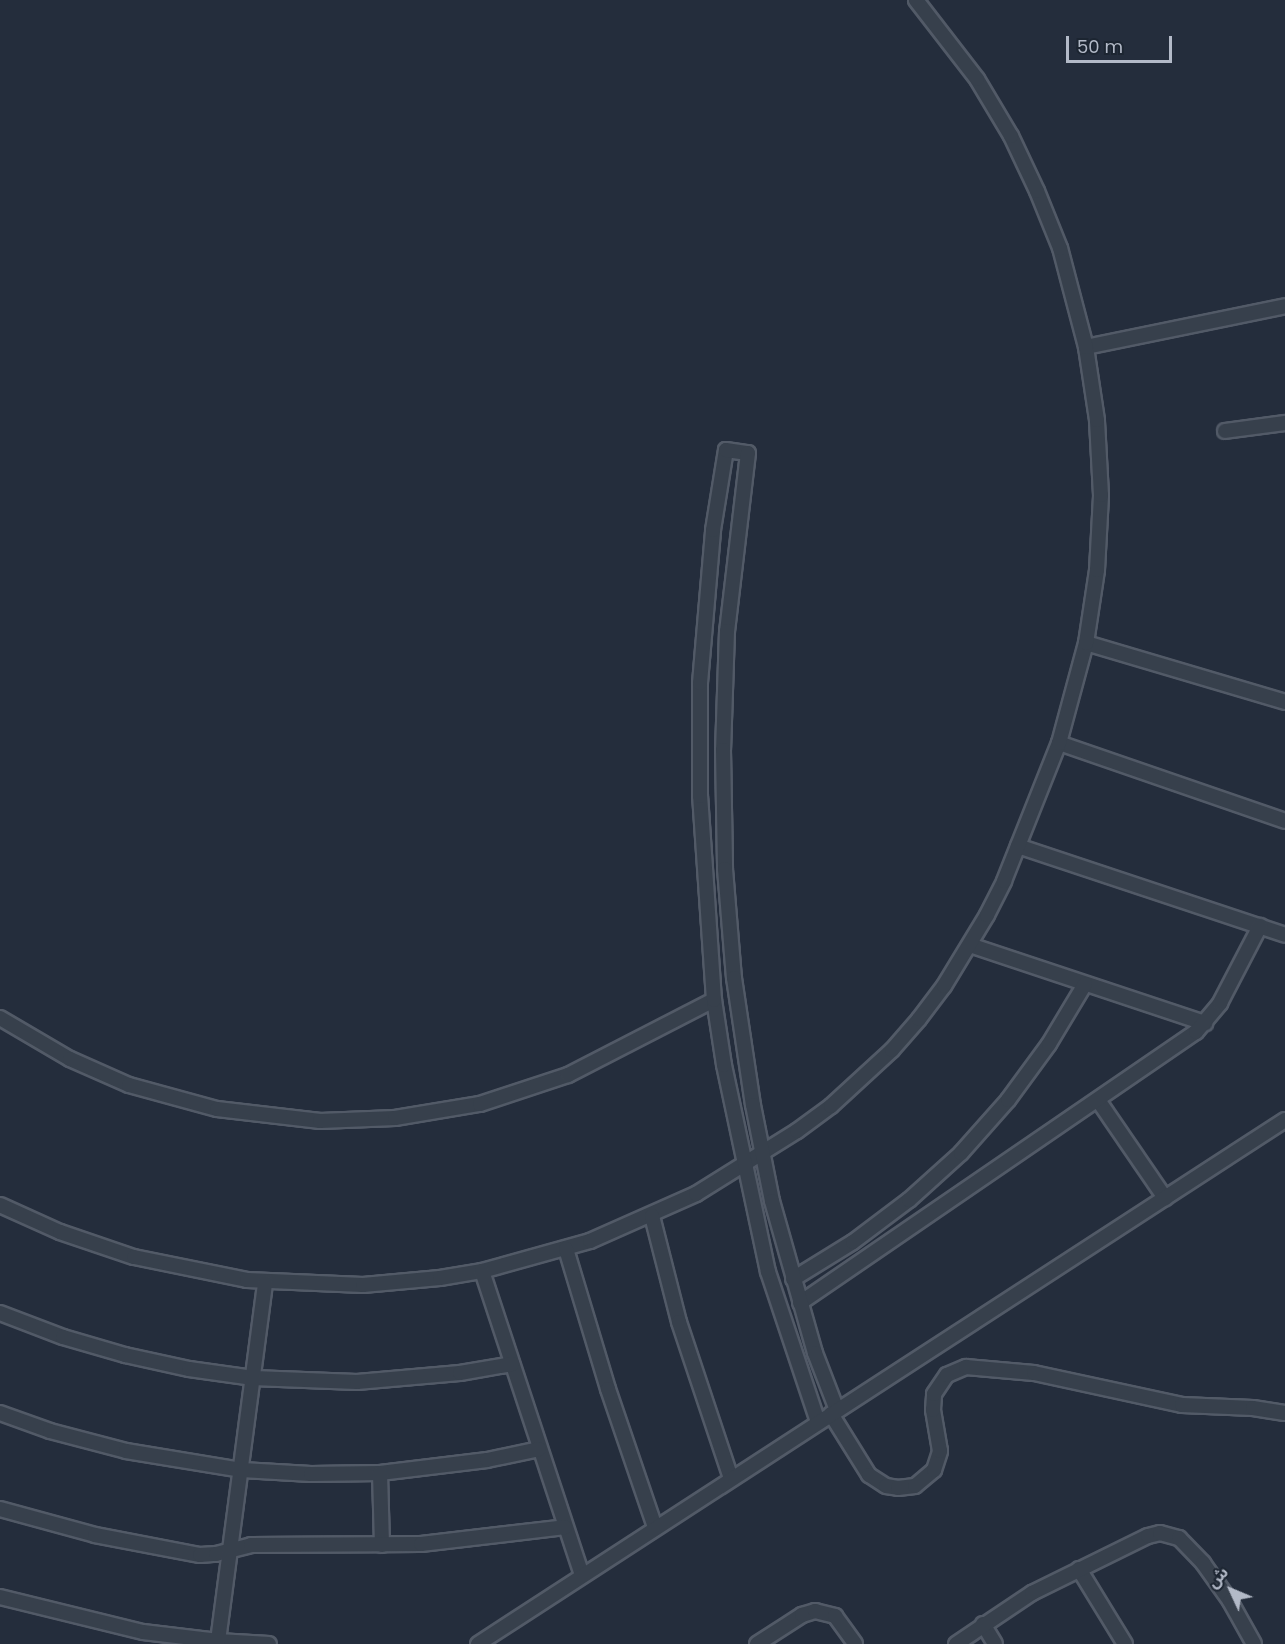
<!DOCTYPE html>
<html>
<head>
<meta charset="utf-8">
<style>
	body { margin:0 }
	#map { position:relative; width:1285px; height:1644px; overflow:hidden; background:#242d3c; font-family:Poppins,"Noto Sans Arabic",sans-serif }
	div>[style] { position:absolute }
	.roads { filter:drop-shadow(2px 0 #525a67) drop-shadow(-2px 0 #525a67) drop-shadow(0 2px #525a67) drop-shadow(0 -2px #525a67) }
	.minor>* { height:14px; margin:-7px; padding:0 7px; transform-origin:7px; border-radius:7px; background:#37404c }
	span { translate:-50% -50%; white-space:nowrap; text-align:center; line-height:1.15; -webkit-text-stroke:4.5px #1c2531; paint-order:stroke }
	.north { position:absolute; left:1201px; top:1560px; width:60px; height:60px; -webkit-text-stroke:4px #1c2531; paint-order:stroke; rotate:314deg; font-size:16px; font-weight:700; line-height:24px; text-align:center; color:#b3bac8 }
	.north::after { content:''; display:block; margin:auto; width:21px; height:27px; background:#b3bac8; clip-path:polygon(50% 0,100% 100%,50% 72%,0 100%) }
	.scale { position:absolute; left:1066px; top:36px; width:106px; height:27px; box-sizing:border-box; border:3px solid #b3bac8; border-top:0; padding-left:8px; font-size:18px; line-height:21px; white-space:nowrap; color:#b3bac8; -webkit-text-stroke:4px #1c2531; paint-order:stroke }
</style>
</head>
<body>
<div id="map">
	<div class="roads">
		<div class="minor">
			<i style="left:1086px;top:347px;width:203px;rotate:-11.6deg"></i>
			<i style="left:1225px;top:431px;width:61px;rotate:-7.6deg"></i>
			<i style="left:1086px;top:643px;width:208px;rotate:16.5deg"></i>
			<i style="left:1059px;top:743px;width:239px;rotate:19deg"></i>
			<i style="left:1018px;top:846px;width:281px;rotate:18.4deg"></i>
			<i style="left:970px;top:945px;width:248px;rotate:18.4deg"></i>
			<i style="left:0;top:1018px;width:81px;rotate:30.4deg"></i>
			<i style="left:70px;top:1059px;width:64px;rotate:23.8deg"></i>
			<i style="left:129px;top:1085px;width:91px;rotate:15.3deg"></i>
			<i style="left:217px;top:1109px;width:104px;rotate:6.6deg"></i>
			<i style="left:320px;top:1121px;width:75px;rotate:-2.3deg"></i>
			<i style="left:395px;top:1118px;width:86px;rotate:-9.4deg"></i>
			<i style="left:480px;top:1104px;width:93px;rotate:-18.2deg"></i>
			<i style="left:568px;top:1075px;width:164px;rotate:-27.2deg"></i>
			<i style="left:1098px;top:1100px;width:119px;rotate:55.6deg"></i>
			<i style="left:0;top:1205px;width:66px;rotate:24.2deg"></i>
			<i style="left:60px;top:1232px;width:78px;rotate:18.7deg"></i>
			<i style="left:134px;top:1257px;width:115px;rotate:11.5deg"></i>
			<i style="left:247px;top:1280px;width:116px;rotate:2.5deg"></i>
			<i style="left:363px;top:1285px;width:77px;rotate:-5.2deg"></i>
			<i style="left:440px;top:1278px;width:43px;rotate:-9.5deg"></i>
			<i style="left:482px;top:1271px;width:112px;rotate:-15.5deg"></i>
			<i style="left:590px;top:1241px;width:116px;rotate:-23.9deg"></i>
			<i style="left:696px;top:1194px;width:119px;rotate:-32deg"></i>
			<i style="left:797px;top:1131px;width:42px;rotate:-36.3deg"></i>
			<i style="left:831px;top:1106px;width:83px;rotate:-42.6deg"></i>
			<i style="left:892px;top:1050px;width:41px;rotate:-48.9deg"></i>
			<i style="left:919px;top:1019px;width:41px;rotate:-52.9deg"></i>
			<i style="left:944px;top:986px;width:83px;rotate:-58.8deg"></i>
			<i style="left:987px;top:915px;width:38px;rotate:-63deg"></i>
			<i style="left:1004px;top:881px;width:149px;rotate:-68.3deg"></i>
			<i style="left:1059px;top:743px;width:104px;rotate:-74.9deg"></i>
			<i style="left:1086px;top:643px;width:74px;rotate:-81.4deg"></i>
			<i style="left:1097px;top:570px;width:75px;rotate:-86.9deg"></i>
			<i style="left:1101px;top:495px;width:75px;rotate:-93.1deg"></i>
			<i style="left:1097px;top:420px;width:74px;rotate:-98.6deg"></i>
			<i style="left:1086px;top:347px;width:102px;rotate:-104.7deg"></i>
			<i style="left:1060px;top:248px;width:61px;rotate:-112deg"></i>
			<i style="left:1037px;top:191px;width:61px;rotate:-115.3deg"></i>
			<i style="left:1011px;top:136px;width:66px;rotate:-120.8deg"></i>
			<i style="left:977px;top:79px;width:100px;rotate:-127.7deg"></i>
			<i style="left:652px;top:1216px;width:109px;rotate:75.7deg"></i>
			<i style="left:679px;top:1322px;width:164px;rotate:71.6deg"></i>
			<i style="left:566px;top:1249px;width:146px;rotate:73.3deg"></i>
			<i style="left:608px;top:1389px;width:146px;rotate:71.2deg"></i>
			<i style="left:482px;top:1271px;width:320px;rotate:71.8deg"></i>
			<i style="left:793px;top:1279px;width:70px;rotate:-31.7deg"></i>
			<i style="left:853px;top:1242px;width:70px;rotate:-36.9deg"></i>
			<i style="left:909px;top:1200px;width:70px;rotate:-42.1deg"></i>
			<i style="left:961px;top:1153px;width:71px;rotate:-48.4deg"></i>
			<i style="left:1008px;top:1100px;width:69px;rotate:-53.8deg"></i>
			<i style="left:1049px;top:1044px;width:70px;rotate:-59deg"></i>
			<i style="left:800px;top:1303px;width:480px;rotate:-34.4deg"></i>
			<i style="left:1196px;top:1032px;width:38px;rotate:-50deg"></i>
			<i style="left:1220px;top:1003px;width:87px;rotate:-62.5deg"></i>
			<i style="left:0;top:1313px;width:67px;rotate:20.9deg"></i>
			<i style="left:63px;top:1337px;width:65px;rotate:16.2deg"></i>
			<i style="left:125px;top:1355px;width:66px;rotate:12.3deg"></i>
			<i style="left:189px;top:1369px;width:65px;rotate:8deg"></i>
			<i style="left:253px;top:1378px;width:104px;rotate:2.2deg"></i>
			<i style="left:357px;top:1382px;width:103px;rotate:-5deg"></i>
			<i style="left:460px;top:1373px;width:53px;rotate:-9.8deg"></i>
			<i style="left:0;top:1413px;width:53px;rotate:19.8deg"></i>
			<i style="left:50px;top:1431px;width:79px;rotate:14.7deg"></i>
			<i style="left:126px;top:1451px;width:118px;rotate:9.3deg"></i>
			<i style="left:242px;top:1470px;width:69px;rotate:3.3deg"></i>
			<i style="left:311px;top:1474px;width:69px;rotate:-0.8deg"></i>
			<i style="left:380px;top:1473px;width:108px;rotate:-6.9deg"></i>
			<i style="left:487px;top:1460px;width:53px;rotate:-11.9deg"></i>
			<i style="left:831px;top:1414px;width:72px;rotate:58.1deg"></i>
			<i style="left:869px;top:1475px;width:20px;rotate:33deg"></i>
			<i style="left:886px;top:1486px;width:12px;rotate:9deg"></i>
			<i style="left:898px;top:1488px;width:17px;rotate:-7deg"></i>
			<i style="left:915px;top:1486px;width:25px;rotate:-40deg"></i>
			<i style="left:934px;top:1470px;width:20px;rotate:-72deg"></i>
			<i style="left:940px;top:1451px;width:42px;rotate:-99.7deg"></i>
			<i style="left:933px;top:1410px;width:16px;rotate:-86deg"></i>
			<i style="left:934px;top:1394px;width:23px;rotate:-56deg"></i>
			<i style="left:947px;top:1375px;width:21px;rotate:-23deg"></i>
			<i style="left:966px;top:1367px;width:68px;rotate:5deg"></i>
			<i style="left:1034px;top:1373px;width:151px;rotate:12.2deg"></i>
			<i style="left:1182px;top:1405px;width:71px;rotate:2.4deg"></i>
			<i style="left:1253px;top:1408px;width:32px;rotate:9deg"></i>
			<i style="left:818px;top:1422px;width:158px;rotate:-108.4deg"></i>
			<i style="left:768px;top:1272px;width:212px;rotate:-102deg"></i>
			<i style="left:724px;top:1065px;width:66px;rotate:-98.7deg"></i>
			<i style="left:714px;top:1000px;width:204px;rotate:-93.9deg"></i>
			<i style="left:700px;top:796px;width:113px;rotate:-90deg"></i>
			<i style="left:700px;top:683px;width:154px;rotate:-85.1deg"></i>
			<i style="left:713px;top:530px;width:81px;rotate:-80.8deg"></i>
			<i style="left:726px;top:450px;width:22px;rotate:8deg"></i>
			<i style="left:748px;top:453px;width:179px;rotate:96.7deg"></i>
			<i style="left:727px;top:631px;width:119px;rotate:91.9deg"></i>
			<i style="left:723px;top:750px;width:119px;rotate:89deg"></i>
			<i style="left:725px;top:869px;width:109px;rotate:85.3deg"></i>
			<i style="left:734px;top:978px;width:128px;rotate:81.5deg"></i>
			<i style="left:753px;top:1105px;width:98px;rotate:78.8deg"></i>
			<i style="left:772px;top:1201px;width:158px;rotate:74.2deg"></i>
			<i style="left:815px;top:1353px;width:61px;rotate:68.9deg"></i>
			<i style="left:380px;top:1473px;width:72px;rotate:88.4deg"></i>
			<i style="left:0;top:1509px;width:98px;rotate:15.3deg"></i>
			<i style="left:95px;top:1535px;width:107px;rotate:10.8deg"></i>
			<i style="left:200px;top:1555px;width:16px;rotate:-4deg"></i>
			<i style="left:216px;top:1554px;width:36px;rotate:-14deg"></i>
			<i style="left:251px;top:1545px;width:170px;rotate:-0.3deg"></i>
			<i style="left:421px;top:1544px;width:145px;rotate:-6.7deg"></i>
			<i style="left:1079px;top:1569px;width:88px;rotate:58.5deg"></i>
			<i style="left:0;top:1597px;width:147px;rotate:13.8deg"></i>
			<i style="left:143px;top:1632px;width:76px;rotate:6.8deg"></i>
			<i style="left:218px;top:1641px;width:51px;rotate:3.4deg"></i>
			<i style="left:983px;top:1624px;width:23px;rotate:59deg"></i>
			<i style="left:218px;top:1641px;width:362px;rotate:-82.5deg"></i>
			<i style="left:478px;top:1644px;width:962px;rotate:-33deg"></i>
			<i style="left:757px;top:1644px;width:54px;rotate:-32.8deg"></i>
			<i style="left:802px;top:1615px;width:14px;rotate:-17deg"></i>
			<i style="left:815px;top:1611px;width:21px;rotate:14deg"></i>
			<i style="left:835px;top:1616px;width:34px;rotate:54deg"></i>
			<i style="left:956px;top:1644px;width:92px;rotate:-33.9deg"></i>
			<i style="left:1032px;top:1593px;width:129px;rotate:-26.2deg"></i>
			<i style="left:1148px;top:1536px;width:12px;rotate:-14deg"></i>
			<i style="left:1160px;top:1533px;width:20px;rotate:15deg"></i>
			<i style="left:1179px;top:1538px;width:35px;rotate:46deg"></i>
			<i style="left:1203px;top:1563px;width:47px;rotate:54.6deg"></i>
			<i style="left:1230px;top:1601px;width:49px;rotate:60.8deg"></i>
		</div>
	</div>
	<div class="north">ش</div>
	<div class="scale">50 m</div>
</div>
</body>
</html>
